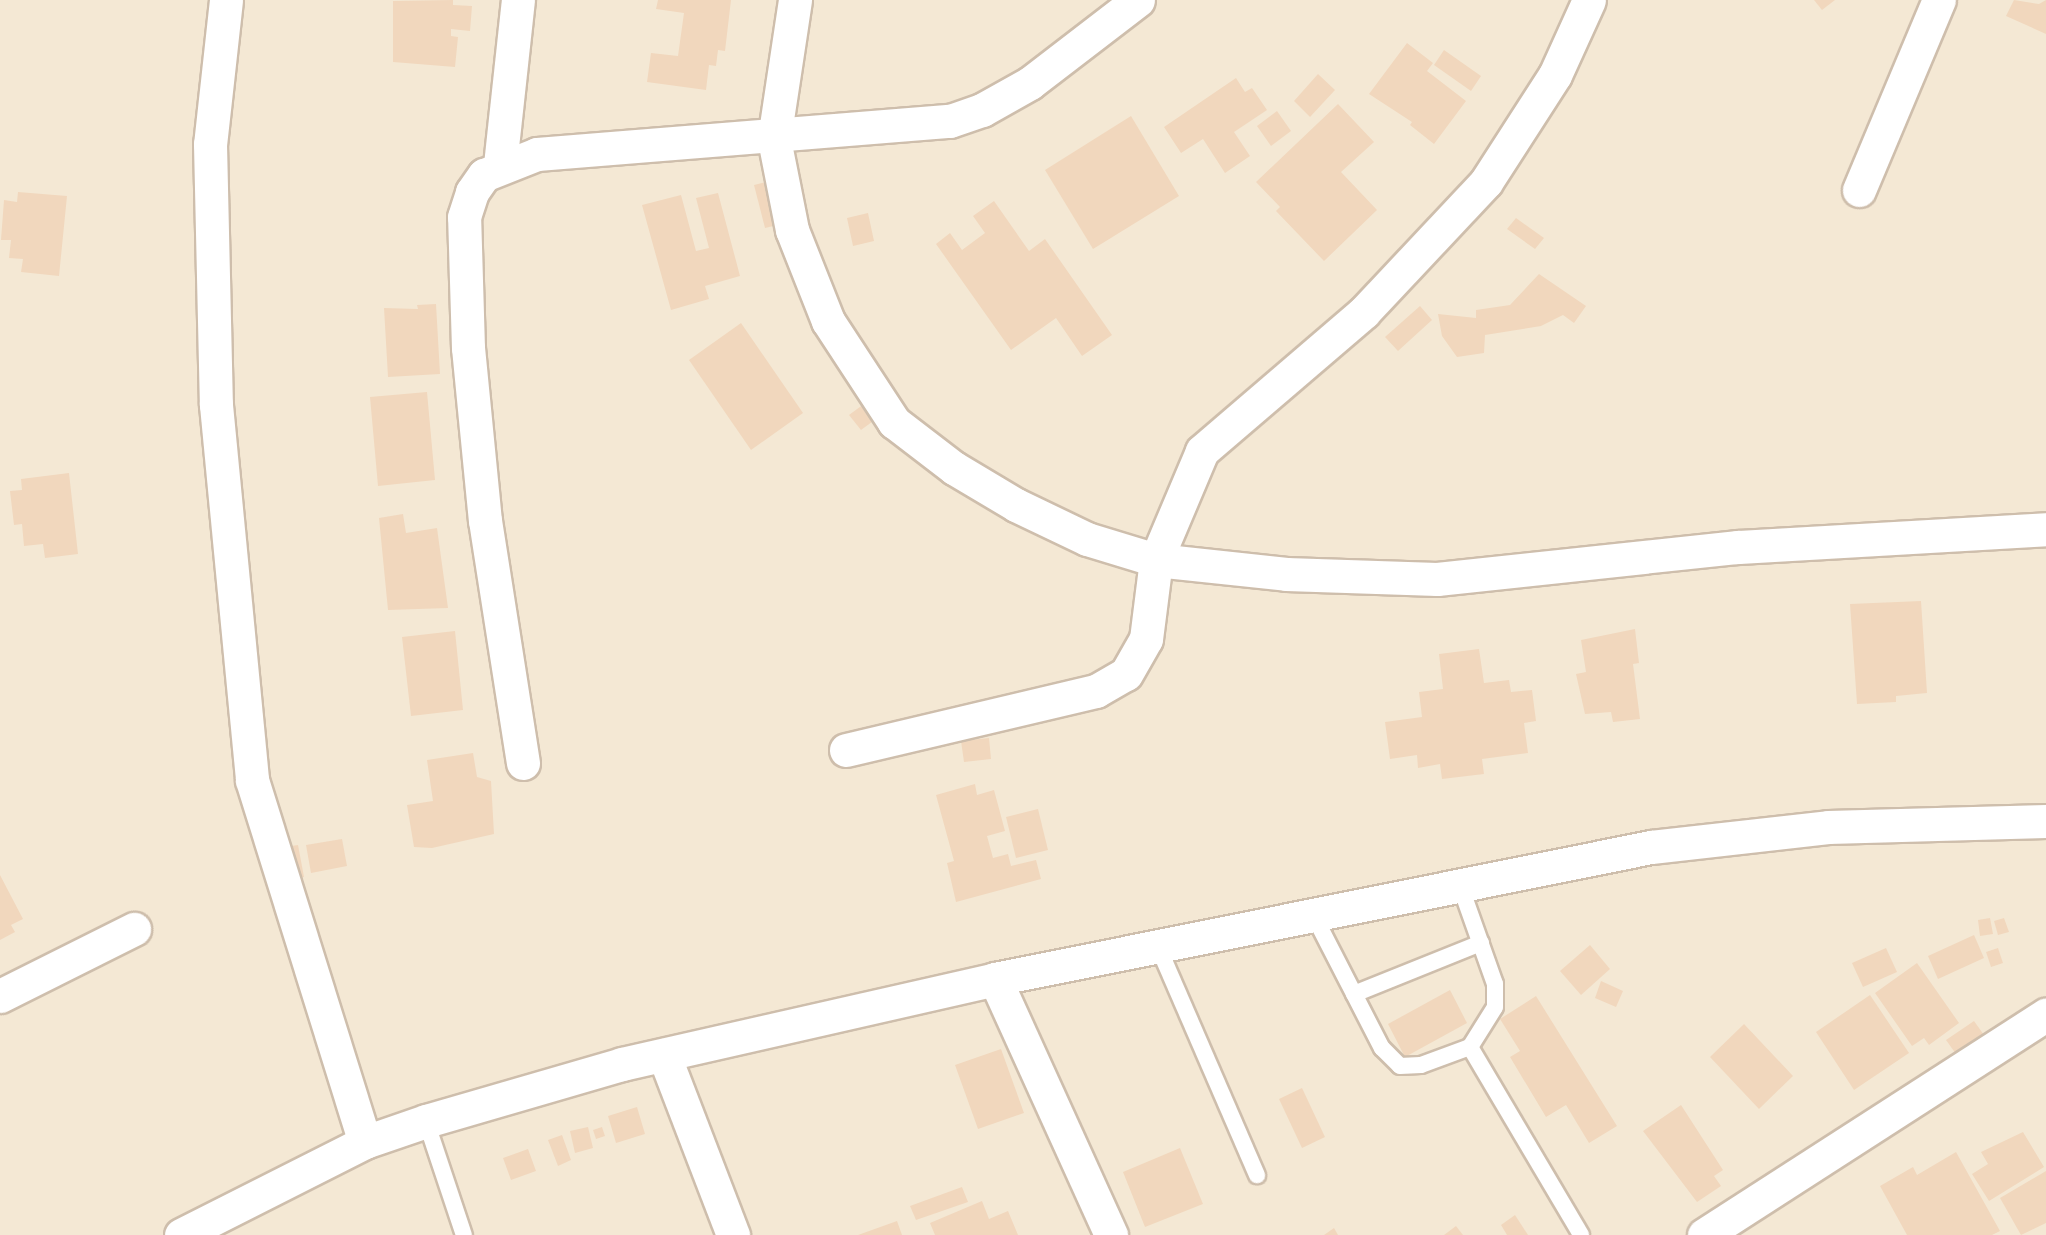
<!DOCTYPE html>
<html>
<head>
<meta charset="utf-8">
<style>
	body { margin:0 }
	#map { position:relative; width:2046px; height:1235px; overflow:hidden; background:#fcf6e5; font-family:"Work Sans",sans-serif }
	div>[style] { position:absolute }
	.residential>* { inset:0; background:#f4e8d4 }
	.building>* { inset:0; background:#f1d7bd }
	.roads { filter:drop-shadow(2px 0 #cebeac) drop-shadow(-2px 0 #cebeac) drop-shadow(0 2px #cebeac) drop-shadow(0 -2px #cebeac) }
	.service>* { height:16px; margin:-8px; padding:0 8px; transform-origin:8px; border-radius:8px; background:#fff }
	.minor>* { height:33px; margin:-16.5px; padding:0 16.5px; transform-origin:16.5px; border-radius:16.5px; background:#fff }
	span { translate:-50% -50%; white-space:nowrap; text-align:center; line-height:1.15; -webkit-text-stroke:5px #fff9ec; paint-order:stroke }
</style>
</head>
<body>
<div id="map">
	<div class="residential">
		<i style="clip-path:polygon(0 0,2046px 0,2046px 1235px,0 1235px)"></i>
	</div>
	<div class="building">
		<i style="clip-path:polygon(453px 0,453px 5px,472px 6px,470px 31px,451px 29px,451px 36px,458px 37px,455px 67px,393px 62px,393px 1px)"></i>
		<i style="clip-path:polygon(658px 0,731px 0,725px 51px,718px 50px,716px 66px,709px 65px,706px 90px,647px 82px,651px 53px,678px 56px,684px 13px,656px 9px)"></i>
		<i style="clip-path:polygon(1814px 0,1835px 0,1822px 10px)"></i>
		<i style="clip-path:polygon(2014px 0,2039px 4px,2046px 0,2046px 34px,2006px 16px)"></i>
		<i style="clip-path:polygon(1407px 43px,1433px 63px,1427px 71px,1466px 101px,1434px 144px,1410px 125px,1412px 122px,1369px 94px)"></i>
		<i style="clip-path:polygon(1444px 50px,1481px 76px,1471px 91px,1434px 65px)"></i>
		<i style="clip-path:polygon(1318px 74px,1335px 90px,1310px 117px,1294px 101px)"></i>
		<i style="clip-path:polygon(1236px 78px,1245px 92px,1252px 88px,1267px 110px,1234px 132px,1250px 156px,1225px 173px,1203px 139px,1181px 153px,1164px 127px)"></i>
		<i style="clip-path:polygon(1338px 104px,1374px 142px,1341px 172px,1377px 210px,1324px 261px,1276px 211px,1280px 207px,1256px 182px)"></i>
		<i style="clip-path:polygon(1277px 111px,1291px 131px,1271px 146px,1257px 126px)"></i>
		<i style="clip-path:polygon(1131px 116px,1179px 196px,1093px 249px,1045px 170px)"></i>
		<i style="clip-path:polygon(775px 180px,786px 223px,765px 228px,754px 185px)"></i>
		<i style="clip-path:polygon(18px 192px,67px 196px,59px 276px,21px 272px,23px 259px,9px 258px,11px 240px,1px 240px,4px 200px,17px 202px)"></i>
		<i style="clip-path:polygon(718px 193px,740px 276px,705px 286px,709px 299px,671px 310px,642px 205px,681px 195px,696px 251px,709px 248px,696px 198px)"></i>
		<i style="clip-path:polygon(994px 201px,1029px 251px,1045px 239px,1112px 335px,1082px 356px,1056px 318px,1011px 350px,936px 244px,950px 233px,962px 250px,985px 233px,973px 216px)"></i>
		<i style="clip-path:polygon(868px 213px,874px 241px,853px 246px,847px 218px)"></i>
		<i style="clip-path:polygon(1516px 218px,1544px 238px,1535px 249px,1507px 229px)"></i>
		<i style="clip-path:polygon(1539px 274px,1586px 306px,1574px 323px,1563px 315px,1541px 326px,1485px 335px,1484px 353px,1457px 357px,1442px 336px,1438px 314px,1476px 318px,1476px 310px,1510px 305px)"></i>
		<i style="clip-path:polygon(436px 304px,440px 374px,388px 377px,384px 308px,418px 309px,417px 305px)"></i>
		<i style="clip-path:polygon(1420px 306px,1432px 320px,1398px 351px,1385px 337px)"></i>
		<i style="clip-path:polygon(741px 323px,803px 413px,751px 450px,689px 360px)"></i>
		<i style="clip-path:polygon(427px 392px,435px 480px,378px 486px,370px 397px)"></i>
		<i style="clip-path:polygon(868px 401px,880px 416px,861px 430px,849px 415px)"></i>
		<i style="clip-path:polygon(69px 473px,78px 554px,45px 558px,43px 544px,24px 546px,22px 524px,14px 525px,10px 491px,22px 490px,21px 479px)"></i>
		<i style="clip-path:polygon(403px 514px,406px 533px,437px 528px,448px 608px,388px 610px,379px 518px)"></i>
		<i style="clip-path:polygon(1921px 601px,1927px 693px,1896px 696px,1896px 702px,1857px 704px,1850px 604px)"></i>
		<i style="clip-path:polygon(1635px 629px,1639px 663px,1633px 664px,1640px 719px,1613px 722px,1611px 712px,1585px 714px,1576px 674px,1586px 672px,1581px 640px)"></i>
		<i style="clip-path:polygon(455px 631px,463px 710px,411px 716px,402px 637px)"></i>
		<i style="clip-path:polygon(1479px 649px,1484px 683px,1509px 680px,1511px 692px,1532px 690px,1536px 721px,1524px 723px,1528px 753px,1482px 759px,1484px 774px,1442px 779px,1440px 764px,1418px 768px,1417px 755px,1390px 759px,1385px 722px,1422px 717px,1419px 692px,1443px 689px,1439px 654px)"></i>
		<i style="clip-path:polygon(989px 738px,991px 759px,964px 762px,961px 741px)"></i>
		<i style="clip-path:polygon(473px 753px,477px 777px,491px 781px,494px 834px,432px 848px,414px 847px,407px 805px,433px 801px,427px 760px)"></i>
		<i style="clip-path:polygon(975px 784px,977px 795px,994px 790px,1005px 831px,987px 836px,993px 858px,1008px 854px,1011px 866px,1036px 860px,1041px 879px,956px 902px,947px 863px,954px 861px,936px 795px)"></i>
		<i style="clip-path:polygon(1038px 809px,1048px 850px,1016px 858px,1006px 817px)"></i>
		<i style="clip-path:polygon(342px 839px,347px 866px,311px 873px,306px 845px)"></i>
		<i style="clip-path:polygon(298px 845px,304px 877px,284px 881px,278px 848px)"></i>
		<i style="clip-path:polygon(0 875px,23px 919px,11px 925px,15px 932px,0 940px)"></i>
		<i style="clip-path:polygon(1990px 918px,1993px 934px,1980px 936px,1978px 920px)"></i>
		<i style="clip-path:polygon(2004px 918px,2009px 932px,1998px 935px,1994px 921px)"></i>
		<i style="clip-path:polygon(1974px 935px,1984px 958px,1938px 979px,1928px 956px)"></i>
		<i style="clip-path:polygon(1590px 945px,1610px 969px,1581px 995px,1560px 971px)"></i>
		<i style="clip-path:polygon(1886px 948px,1897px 972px,1863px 987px,1852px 963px)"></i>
		<i style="clip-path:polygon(1998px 948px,2003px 963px,1991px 967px,1986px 952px)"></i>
		<i style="clip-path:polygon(1917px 963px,1959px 1023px,1929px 1045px,1924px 1038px,1912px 1046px,1875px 993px)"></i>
		<i style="clip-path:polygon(1601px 981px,1623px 991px,1616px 1007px,1595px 998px)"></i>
		<i style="clip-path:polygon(1450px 990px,1467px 1023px,1405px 1057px,1388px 1024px)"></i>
		<i style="clip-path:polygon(1870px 995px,1909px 1053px,1854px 1090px,1816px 1032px)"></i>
		<i style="clip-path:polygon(1536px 996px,1617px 1126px,1589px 1143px,1566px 1105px,1546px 1117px,1510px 1057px,1520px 1051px,1500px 1019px)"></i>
		<i style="clip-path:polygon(1974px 1021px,1989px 1042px,1961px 1061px,1946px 1040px)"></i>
		<i style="clip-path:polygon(1744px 1024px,1793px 1076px,1759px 1109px,1710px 1057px)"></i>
		<i style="clip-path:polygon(1001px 1049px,1024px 1113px,978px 1129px,955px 1065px)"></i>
		<i style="clip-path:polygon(1302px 1088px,1325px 1137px,1302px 1148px,1279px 1099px)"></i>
		<i style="clip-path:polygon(1681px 1105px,1723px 1170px,1714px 1176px,1721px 1186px,1697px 1202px,1643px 1131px)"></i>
		<i style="clip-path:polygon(637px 1107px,645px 1134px,616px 1143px,608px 1116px)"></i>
		<i style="clip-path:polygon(588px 1127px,593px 1148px,575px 1153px,570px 1131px)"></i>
		<i style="clip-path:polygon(602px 1127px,605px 1136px,596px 1139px,593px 1130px)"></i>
		<i style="clip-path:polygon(2023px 1132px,2044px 1167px,1989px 1201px,1972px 1174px,1988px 1164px,1981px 1152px)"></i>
		<i style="clip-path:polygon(562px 1135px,571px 1160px,558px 1166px,548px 1140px)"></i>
		<i style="clip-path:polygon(1180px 1148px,1203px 1204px,1145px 1227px,1123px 1172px)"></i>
		<i style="clip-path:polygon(528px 1149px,536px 1171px,511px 1180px,503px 1158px)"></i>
		<i style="clip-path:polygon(1956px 1152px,2000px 1231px,1992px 1235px,1907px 1235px,1880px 1186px,1913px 1167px,1917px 1175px)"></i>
		<i style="clip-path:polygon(2046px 1171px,2046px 1223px,2021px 1235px,2000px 1198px)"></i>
		<i style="clip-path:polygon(962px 1187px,968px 1202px,916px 1220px,910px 1206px)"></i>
		<i style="clip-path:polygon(982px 1201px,989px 1219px,1008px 1211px,1018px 1235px,935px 1235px,930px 1223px)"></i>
		<i style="clip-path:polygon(1515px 1215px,1528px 1235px,1507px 1235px,1501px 1225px)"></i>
		<i style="clip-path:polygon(897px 1221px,902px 1235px,858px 1235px)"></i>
		<i style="clip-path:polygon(1456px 1226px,1463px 1235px,1444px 1235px)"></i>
		<i style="clip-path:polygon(1334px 1228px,1338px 1235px,1324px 1235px)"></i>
	</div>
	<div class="roads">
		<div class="service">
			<i style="left:1313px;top:914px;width:151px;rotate:62.8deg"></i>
			<i style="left:1382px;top:1048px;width:25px;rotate:45deg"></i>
			<i style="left:1400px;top:1066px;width:21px;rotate:-3deg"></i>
			<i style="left:1421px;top:1065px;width:52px;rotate:-20.2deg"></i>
			<i style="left:1470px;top:1047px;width:47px;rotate:-58deg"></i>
			<i style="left:1495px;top:1007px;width:23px;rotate:-90deg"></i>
			<i style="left:1495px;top:984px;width:105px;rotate:-109.5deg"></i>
			<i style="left:1157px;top:944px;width:252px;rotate:66.6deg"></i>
			<i style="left:1354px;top:994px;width:137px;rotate:-21.9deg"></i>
			<i style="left:1470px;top:1047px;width:218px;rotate:59.4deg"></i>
			<i style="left:426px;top:1121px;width:120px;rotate:71.6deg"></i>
		</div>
		<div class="minor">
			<i style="left:226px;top:0;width:145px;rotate:96.3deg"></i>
			<i style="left:210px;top:144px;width:261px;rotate:88.7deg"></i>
			<i style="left:216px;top:405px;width:377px;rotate:84.5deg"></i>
			<i style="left:252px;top:780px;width:379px;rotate:72.7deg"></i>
			<i style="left:795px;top:0;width:141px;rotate:98.6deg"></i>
			<i style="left:774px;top:139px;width:93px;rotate:78.8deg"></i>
			<i style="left:792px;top:230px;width:98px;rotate:68.4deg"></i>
			<i style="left:828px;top:321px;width:121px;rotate:56.8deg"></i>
			<i style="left:894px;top:422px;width:76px;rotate:37.5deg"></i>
			<i style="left:954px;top:468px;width:72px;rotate:30.8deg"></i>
			<i style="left:1016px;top:505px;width:79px;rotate:25.6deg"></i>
			<i style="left:1087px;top:539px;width:72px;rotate:16.9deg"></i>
			<i style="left:1156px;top:560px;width:131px;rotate:6.1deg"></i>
			<i style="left:1286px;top:574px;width:151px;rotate:1.9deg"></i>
			<i style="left:1437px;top:579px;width:303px;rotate:-6.1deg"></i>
			<i style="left:1738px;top:547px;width:309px;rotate:-3.3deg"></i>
			<i style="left:500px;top:165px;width:166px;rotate:-83.8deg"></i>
			<i style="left:1859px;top:190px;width:206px;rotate:-67.2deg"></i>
			<i style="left:846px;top:750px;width:257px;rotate:-13.3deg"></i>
			<i style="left:1096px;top:691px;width:34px;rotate:-30deg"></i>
			<i style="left:1126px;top:674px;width:40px;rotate:-60.3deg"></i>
			<i style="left:1146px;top:639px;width:80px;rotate:-82.8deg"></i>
			<i style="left:1156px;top:560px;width:118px;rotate:-67.1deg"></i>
			<i style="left:1202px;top:451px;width:213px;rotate:-40.6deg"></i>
			<i style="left:1364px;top:312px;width:178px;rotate:-46.8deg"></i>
			<i style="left:1486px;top:182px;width:127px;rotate:-57.2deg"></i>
			<i style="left:1555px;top:75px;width:82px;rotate:-65.6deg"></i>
			<i style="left:523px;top:763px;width:245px;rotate:-98.9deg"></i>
			<i style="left:485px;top:521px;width:174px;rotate:-95.6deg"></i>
			<i style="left:468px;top:348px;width:131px;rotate:-91.7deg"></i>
			<i style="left:464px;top:217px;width:26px;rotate:-72deg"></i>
			<i style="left:472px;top:192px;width:21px;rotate:-55deg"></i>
			<i style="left:484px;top:175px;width:57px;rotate:-21.6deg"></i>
			<i style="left:537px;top:154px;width:414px;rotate:-4.6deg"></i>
			<i style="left:950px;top:121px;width:34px;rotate:-19deg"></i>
			<i style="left:982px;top:110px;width:55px;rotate:-29.4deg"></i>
			<i style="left:1030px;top:83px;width:136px;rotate:-37.5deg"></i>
			<i style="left:995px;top:979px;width:281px;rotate:65.6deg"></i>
			<i style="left:0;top:996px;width:150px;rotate:-26.6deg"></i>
			<i style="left:664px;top:1055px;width:193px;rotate:69deg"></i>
			<i style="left:181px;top:1235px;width:206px;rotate:-26.8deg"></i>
			<i style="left:365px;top:1142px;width:65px;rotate:-19deg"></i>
			<i style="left:426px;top:1121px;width:204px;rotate:-16.2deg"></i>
			<i style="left:622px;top:1064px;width:383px;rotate:-12.8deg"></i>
			<i style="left:995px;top:979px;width:669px;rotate:-11.38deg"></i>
			<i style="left:1651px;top:847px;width:178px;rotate:-6.4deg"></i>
			<i style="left:1828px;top:827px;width:218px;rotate:-1.6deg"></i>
			<i style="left:1704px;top:1235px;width:407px;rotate:-32.8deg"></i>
		</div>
	</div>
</div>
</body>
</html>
